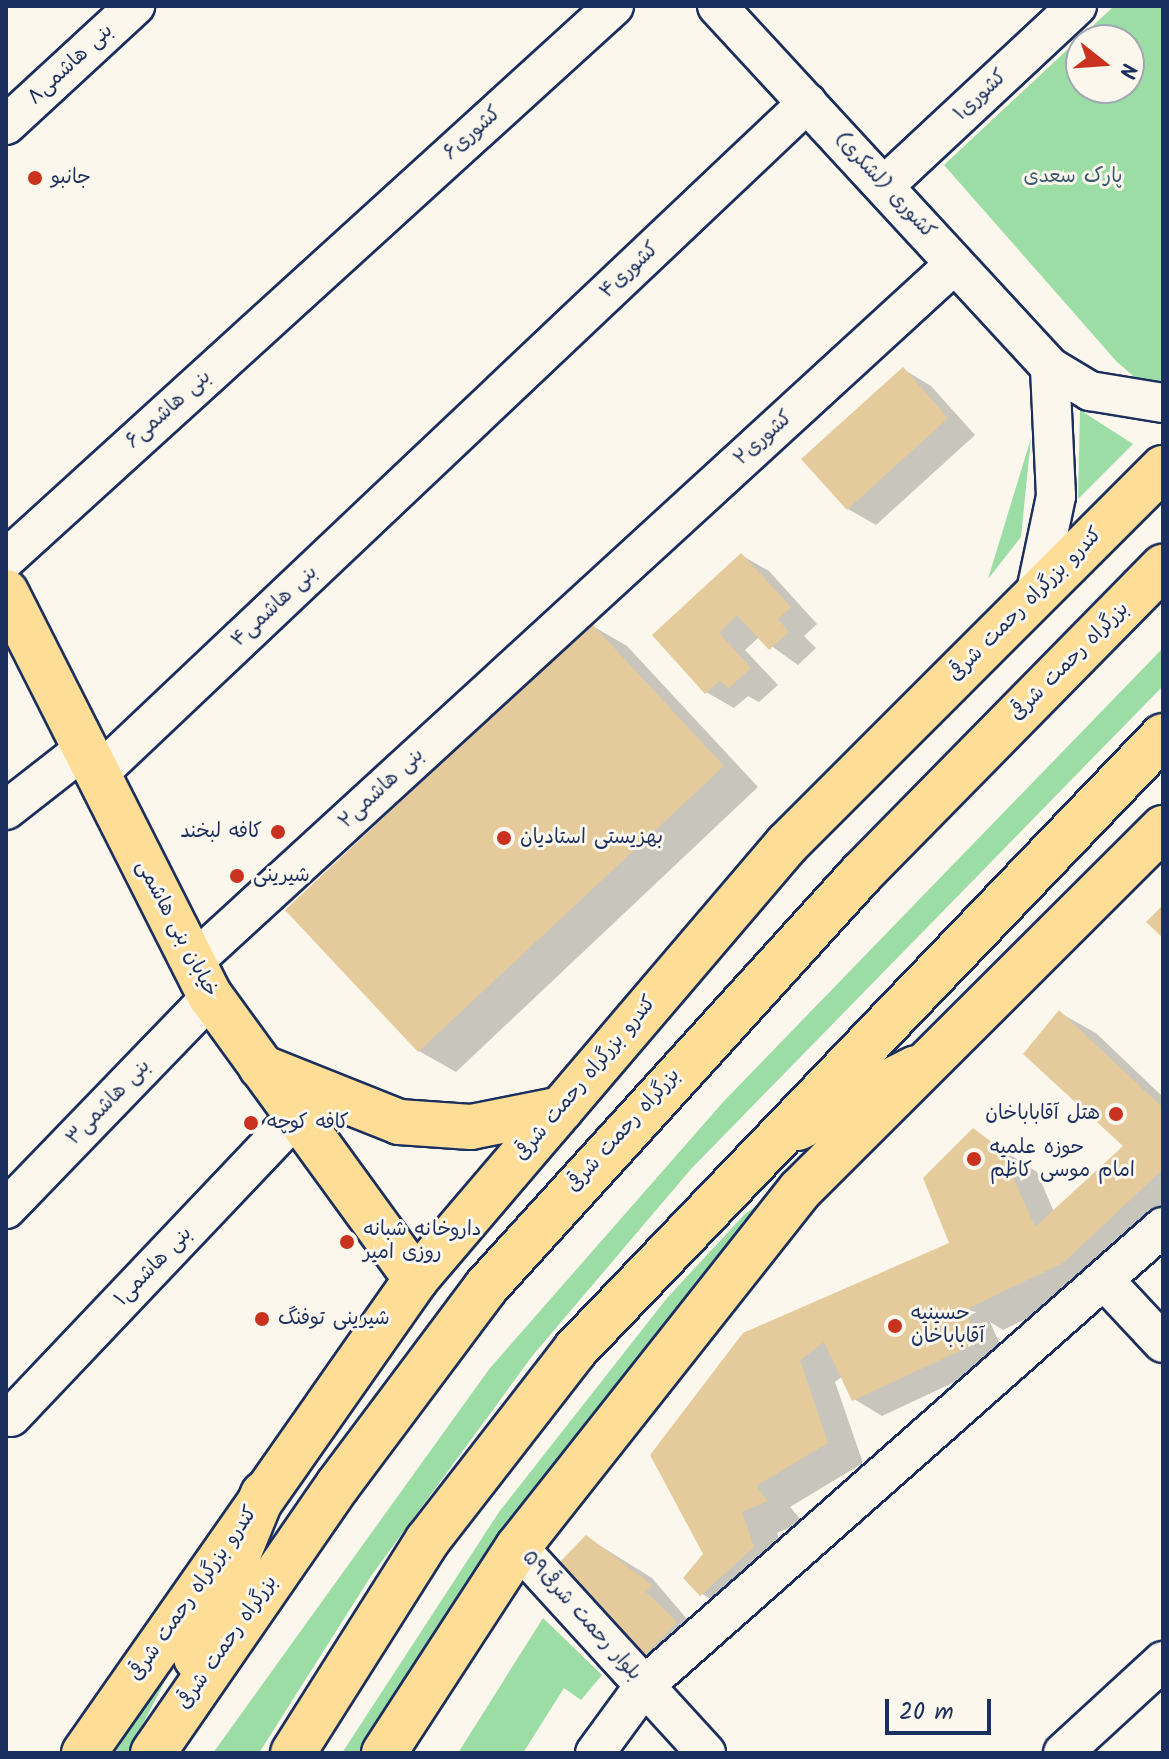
<!DOCTYPE html>
<html>
<head>
<meta charset="utf-8">
<style>
	body { margin:0 }
	#map { position:relative; width:1169px; height:1759px; overflow:hidden; background:#fbf7ec; font-family:Kalam,"Playpen Sans Arabic",sans-serif }
	div>[style] { position:absolute }
	.green>* { inset:0; background:#9cdda6 }
	.shadow>* { inset:0; background:#0003 }
	.building>* { inset:0; background:#e5cb9b }
	.roads { filter:drop-shadow(2px 0 #1b2f5e) drop-shadow(-2px 0 #1b2f5e) drop-shadow(0 2px #1b2f5e) drop-shadow(0 -2px #1b2f5e) }
	.minor>* { height:38px; margin:-19px; padding:0 19px; transform-origin:19px; border-radius:19px; background:#fbf7ec }
	.major>* { height:44px; margin:-22px; padding:0 22px; transform-origin:22px; border-radius:22px; background:#fedd96 }
	.highway>* { height:44px; margin:-22px; padding:0 22px; transform-origin:22px; border-radius:22px; background:#fedd96 }
	.dots>* { width:22px; height:22px; translate:-50% -50%; box-sizing:border-box; border:4px solid #fbf7ec; border-radius:50% }
	span { translate:-50% -50%; white-space:nowrap; text-align:center; line-height:1.15; -webkit-text-stroke:6px #fbf7ec; paint-order:stroke }
	.street-label { font-size:20px; color:#1b2f5e }
	.park-label { font-size:20px; color:#3b5a70 }
	.poi-label { font-size:20px; color:#1b2f5e }
	.left { translate:0 -50%; text-align:left }
	.right { translate:-100% -50%; text-align:right }
	.frame { position:absolute; inset:0; border:8px solid #1b2f5e; pointer-events:none }
	.north { position:absolute; left:1065px; top:24px; width:80px; height:80px; box-sizing:border-box; background:#fbf7ec; border:2px solid #a1a7b3; border-radius:50%; rotate:107deg; font-size:22px; font-weight:700; line-height:32px; text-align:center; color:#1b2f5e }
	.north::after { content:''; display:block; margin:auto; width:28px; height:36px; background:#c8321e; clip-path:polygon(50% 0,100% 100%,50% 72%,0 100%) }
	.scale { position:absolute; left:885px; top:1699px; width:106px; height:36px; box-sizing:border-box; border:4px solid #1b2f5e; border-top:0; padding-left:10px; font-size:24px; line-height:28px; white-space:nowrap; color:#1b2f5e; -webkit-text-stroke:6px #fbf7ec; paint-order:stroke }
</style>
</head>
<body>
<div id="map">
	<div class="green">
		<i style="clip-path:polygon(evenodd,1114px 6px,1163px 6px,1163px 385px,1138px 380px,1117px 362px,944px 165px,1114px 6px,1081px 40px,1129px 40px,1129px 88px,1081px 88px,1081px 40px)"></i>
		<i style="clip-path:polygon(1080px 410px,1133px 444px,1078px 499px)"></i>
		<i style="clip-path:polygon(1031px 438px,1021px 537px,988px 579px)"></i>
		<i style="clip-path:polygon(1163px 648px,1163px 686px,691px 1169px,533px 1355px,371px 1576px,259px 1753px,213px 1753px,490px 1368px,724px 1101px)"></i>
		<i style="clip-path:polygon(809px 1167px,651px 1341px,376px 1753px,342px 1753px,499px 1512px,667px 1298px,745px 1214px)"></i>
		<i style="clip-path:polygon(543px 1618px,602px 1675px,581px 1700px,564px 1688px,523px 1753px,458px 1753px)"></i>
		<i style="clip-path:polygon(185px 1642px,128px 1753px,115px 1753px)"></i>
	</div>
	<div class="shadow">
		<i style="clip-path:polygon(903px 369px,931px 386px,975px 435px,876px 525px,848px 509px)"></i>
		<i style="clip-path:polygon(741px 555px,769px 571px,817px 624px,804px 636px,816px 648px,798px 665px,759px 637px,745px 650px,778px 685px,759px 702px,748px 696px,734px 708px,706px 692px,655px 635px)"></i>
		<i style="clip-path:polygon(591px 625px,627px 646px,758px 787px,456px 1072px,419px 1051px,288px 910px)"></i>
		<i style="clip-path:polygon(1060px 1013px,1096px 1033px,1163px 1097px,1163px 1223px,1099px 1283px,1003px 1330px,990px 1322px,1006px 1358px,882px 1416px,854px 1399px,843px 1376px,835px 1382px,863px 1463px,790px 1507px,803px 1522px,777px 1533px,790px 1568px,738px 1615px,702px 1594px,705px 1554px,808px 1306px,952px 1244px,973px 1131px,1037px 1172px,1054px 1212px,1126px 1146px)"></i>
		<i style="clip-path:polygon(586px 1537px,652px 1578px,704px 1639px,671px 1672px,643px 1656px)"></i>
	</div>
	<div class="building">
		<i style="clip-path:polygon(903px 367px,948px 418px,847px 510px,801px 459px)"></i>
		<i style="clip-path:polygon(741px 553px,791px 607px,778px 619px,789px 632px,769px 650px,737px 615px,719px 633px,751px 668px,729px 688px,719px 681px,705px 694px,652px 635px)"></i>
		<i style="clip-path:polygon(591px 623px,724px 766px,418px 1052px,285px 910px)"></i>
		<i style="clip-path:polygon(1163px 905px,1163px 938px,1146px 922px)"></i>
		<i style="clip-path:polygon(1059px 1010px,1163px 1108px,1163px 1169px,1063px 1263px,965px 1310px,979px 1342px,852px 1401px,824px 1342px,800px 1360px,828px 1443px,756px 1486px,768px 1501px,742px 1512px,754px 1547px,700px 1596px,683px 1578px,703px 1554px,650px 1455px,743px 1333px,949px 1243px,923px 1178px,973px 1128px,1001px 1149px,1035px 1227px,1123px 1146px,1023px 1054px)"></i>
		<i style="clip-path:polygon(586px 1535px,652px 1585px,646px 1592px,677px 1622px,642px 1658px,552px 1570px)"></i>
	</div>
	<div class="roads">
		<div class="minor">
			<i style="left:717px;top:6px;width:491px;rotate:47.3deg"></i>
			<i style="left:1050px;top:367px;width:47px;rotate:31deg"></i>
			<i style="left:1090px;top:391px;width:74px;rotate:9.3deg"></i>
			<i style="left:6px;top:125px;width:176px;rotate:-42.7deg"></i>
			<i style="left:884px;top:186px;width:264px;rotate:-43deg"></i>
			<i style="left:6px;top:559px;width:822px;rotate:-42.29deg"></i>
			<i style="left:1035px;top:596px;width:102px;rotate:-78.1deg"></i>
			<i style="left:1056px;top:496px;width:129px;rotate:-92.7deg"></i>
			<i style="left:97px;top:775px;width:978px;rotate:-43.42deg"></i>
			<i style="left:6px;top:810px;width:99px;rotate:-38deg"></i>
			<i style="left:191px;top:964px;width:1036px;rotate:-42.5deg"></i>
			<i style="left:6px;top:1209px;width:295px;rotate:-46deg"></i>
			<i style="left:1104px;top:1280px;width:86px;rotate:46.9deg"></i>
			<i style="left:11px;top:1417px;width:415px;rotate:-46.5deg"></i>
			<i style="left:518px;top:1547px;width:279px;rotate:47.6deg"></i>
			<i style="left:595px;top:1753px;width:83px;rotate:-53.8deg"></i>
			<i style="left:644px;top:1686px;width:693px;rotate:-41.49deg"></i>
			<i style="left:1063px;top:1753px;width:136px;rotate:-42.6deg"></i>
		</div>
		<div class="major">
			<i style="left:6px;top:592px;width:454px;rotate:63.2deg"></i>
			<i style="left:211px;top:997px;width:349px;rotate:54deg"></i>
			<i style="left:261px;top:1067px;width:149px;rotate:21.7deg"></i>
			<i style="left:399px;top:1122px;width:72px;rotate:4deg"></i>
			<i style="left:471px;top:1127px;width:92px;rotate:-11.3deg"></i>
			<i style="left:84px;top:1753px;width:579px;rotate:-54.99deg"></i>
			<i style="left:416px;top:1279px;width:572px;rotate:-49.54deg"></i>
			<i style="left:787px;top:844px;width:532px;rotate:-45deg"></i>
			<i style="left:384px;top:1753px;width:246px;rotate:-57deg"></i>
			<i style="left:518px;top:1547px;width:455px;rotate:-51.7deg"></i>
			<i style="left:800px;top:1190px;width:513px;rotate:-44.92deg"></i>
		</div>
		<div class="highway">
			<i style="left:798px;top:1128px;width:132px;rotate:-27deg"></i>
			<i style="left:196px;top:1658px;width:177px;rotate:-67.8deg"></i>
			<i style="left:153px;top:1753px;width:326px;rotate:-55.4deg"></i>
			<i style="left:338px;top:1485px;width:247px;rotate:-53.2deg"></i>
			<i style="left:486px;top:1287px;width:558px;rotate:-47.76deg"></i>
			<i style="left:861px;top:874px;width:431px;rotate:-45.5deg"></i>
			<i style="left:293px;top:1753px;width:251px;rotate:-57.7deg"></i>
			<i style="left:427px;top:1541px;width:242px;rotate:-52.2deg"></i>
			<i style="left:575px;top:1350px;width:850px;rotate:-46.24deg"></i>
		</div>
	</div>
	<div class="dots">
		<i style="left:35px;top:178px;background:#c8321e"></i>
		<i style="left:278px;top:832px;background:#c8321e"></i>
		<i style="left:504px;top:838px;background:#c8321e"></i>
		<i style="left:237px;top:876px;background:#c8321e"></i>
		<i style="left:1116px;top:1114px;background:#c8321e"></i>
		<i style="left:251px;top:1123px;background:#c8321e"></i>
		<i style="left:974px;top:1159px;background:#c8321e"></i>
		<i style="left:347px;top:1242px;background:#c8321e"></i>
		<i style="left:262px;top:1319px;background:#c8321e"></i>
		<i style="left:895px;top:1326px;background:#c8321e"></i>
	</div>
	<div class="street-label">
		<span style="left:71px;top:65px;rotate:-43deg">۸بنی هاشمی</span>
		<span style="left:981px;top:96px;rotate:-43deg">۱کشوری</span>
		<span style="left:473px;top:134px;rotate:-42deg">کشوری۶</span>
		<span style="left:884px;top:186px;rotate:47deg">کشوری (لشکری)</span>
		<span style="left:630px;top:271px;rotate:-43deg">کشوری۴</span>
		<span style="left:169px;top:410px;rotate:-42deg">۶بنی هاشمی</span>
		<span style="left:764px;top:439px;rotate:-42deg">کشوری۲</span>
		<span style="left:1026px;top:605px;rotate:-45deg">کندرو بزرگراه رحمت شرقی</span>
		<span style="left:275px;top:607px;rotate:-43deg">۴بنی هاشمی</span>
		<span style="left:1070px;top:662px;rotate:-45deg">بزرگراه رحمت شرقی</span>
		<span style="left:382px;top:789px;rotate:-43deg">۲بنی هاشمی</span>
		<span style="left:176px;top:929px;rotate:62deg">خیابان بنی هاشمی</span>
		<span style="left:586px;top:1079px;rotate:-50deg">کندرو بزرگراه رحمت شرقی</span>
		<span style="left:109px;top:1103px;rotate:-46deg">بنی هاشمی۳</span>
		<span style="left:624px;top:1131px;rotate:-48deg">بزرگراه رحمت شرقی</span>
		<span style="left:154px;top:1267px;rotate:-46deg">بنی هاشمی۱</span>
		<span style="left:194px;top:1594px;rotate:-55deg">کندرو بزرگراه رحمت شرقی</span>
		<span style="left:581px;top:1616px;rotate:48deg">بلوار رحمت شرقی۵۹</span>
		<span style="left:228px;top:1643px;rotate:-55deg">بزرگراه رحمت شرقی</span>
	</div>
	<div class="park-label">
		<span style="left:1073px;top:177px">پارک سعدی</span>
	</div>
	<div class="poi-label">
		<span class="left" style="left:51px;top:178px">جانبو</span>
		<span class="right" style="left:262px;top:832px">کافه لبخند</span>
		<span class="left" style="left:520px;top:838px">بهزیستی استادیان</span>
		<span class="left" style="left:253px;top:876px">شیرینی</span>
		<span class="right" style="left:1100px;top:1114px">هتل آقاباباخان</span>
		<span class="left" style="left:267px;top:1123px">کافه کوچه</span>
		<span class="left" style="left:990px;top:1160px">حوزه علمیه<br>امام موسی کاظم</span>
		<span class="left" style="left:363px;top:1242px">داروخانه شبانه<br>روزی امیر</span>
		<span class="left" style="left:911px;top:1326px">حسینیه<br>آقاباباخان</span>
		<span class="left" style="left:278px;top:1319px">شیرینی توفنگ</span>
	</div>
	<div class="frame"></div>
	<div class="north">N</div>
	<div class="scale">20 m</div>
</div>
</body>
</html>
